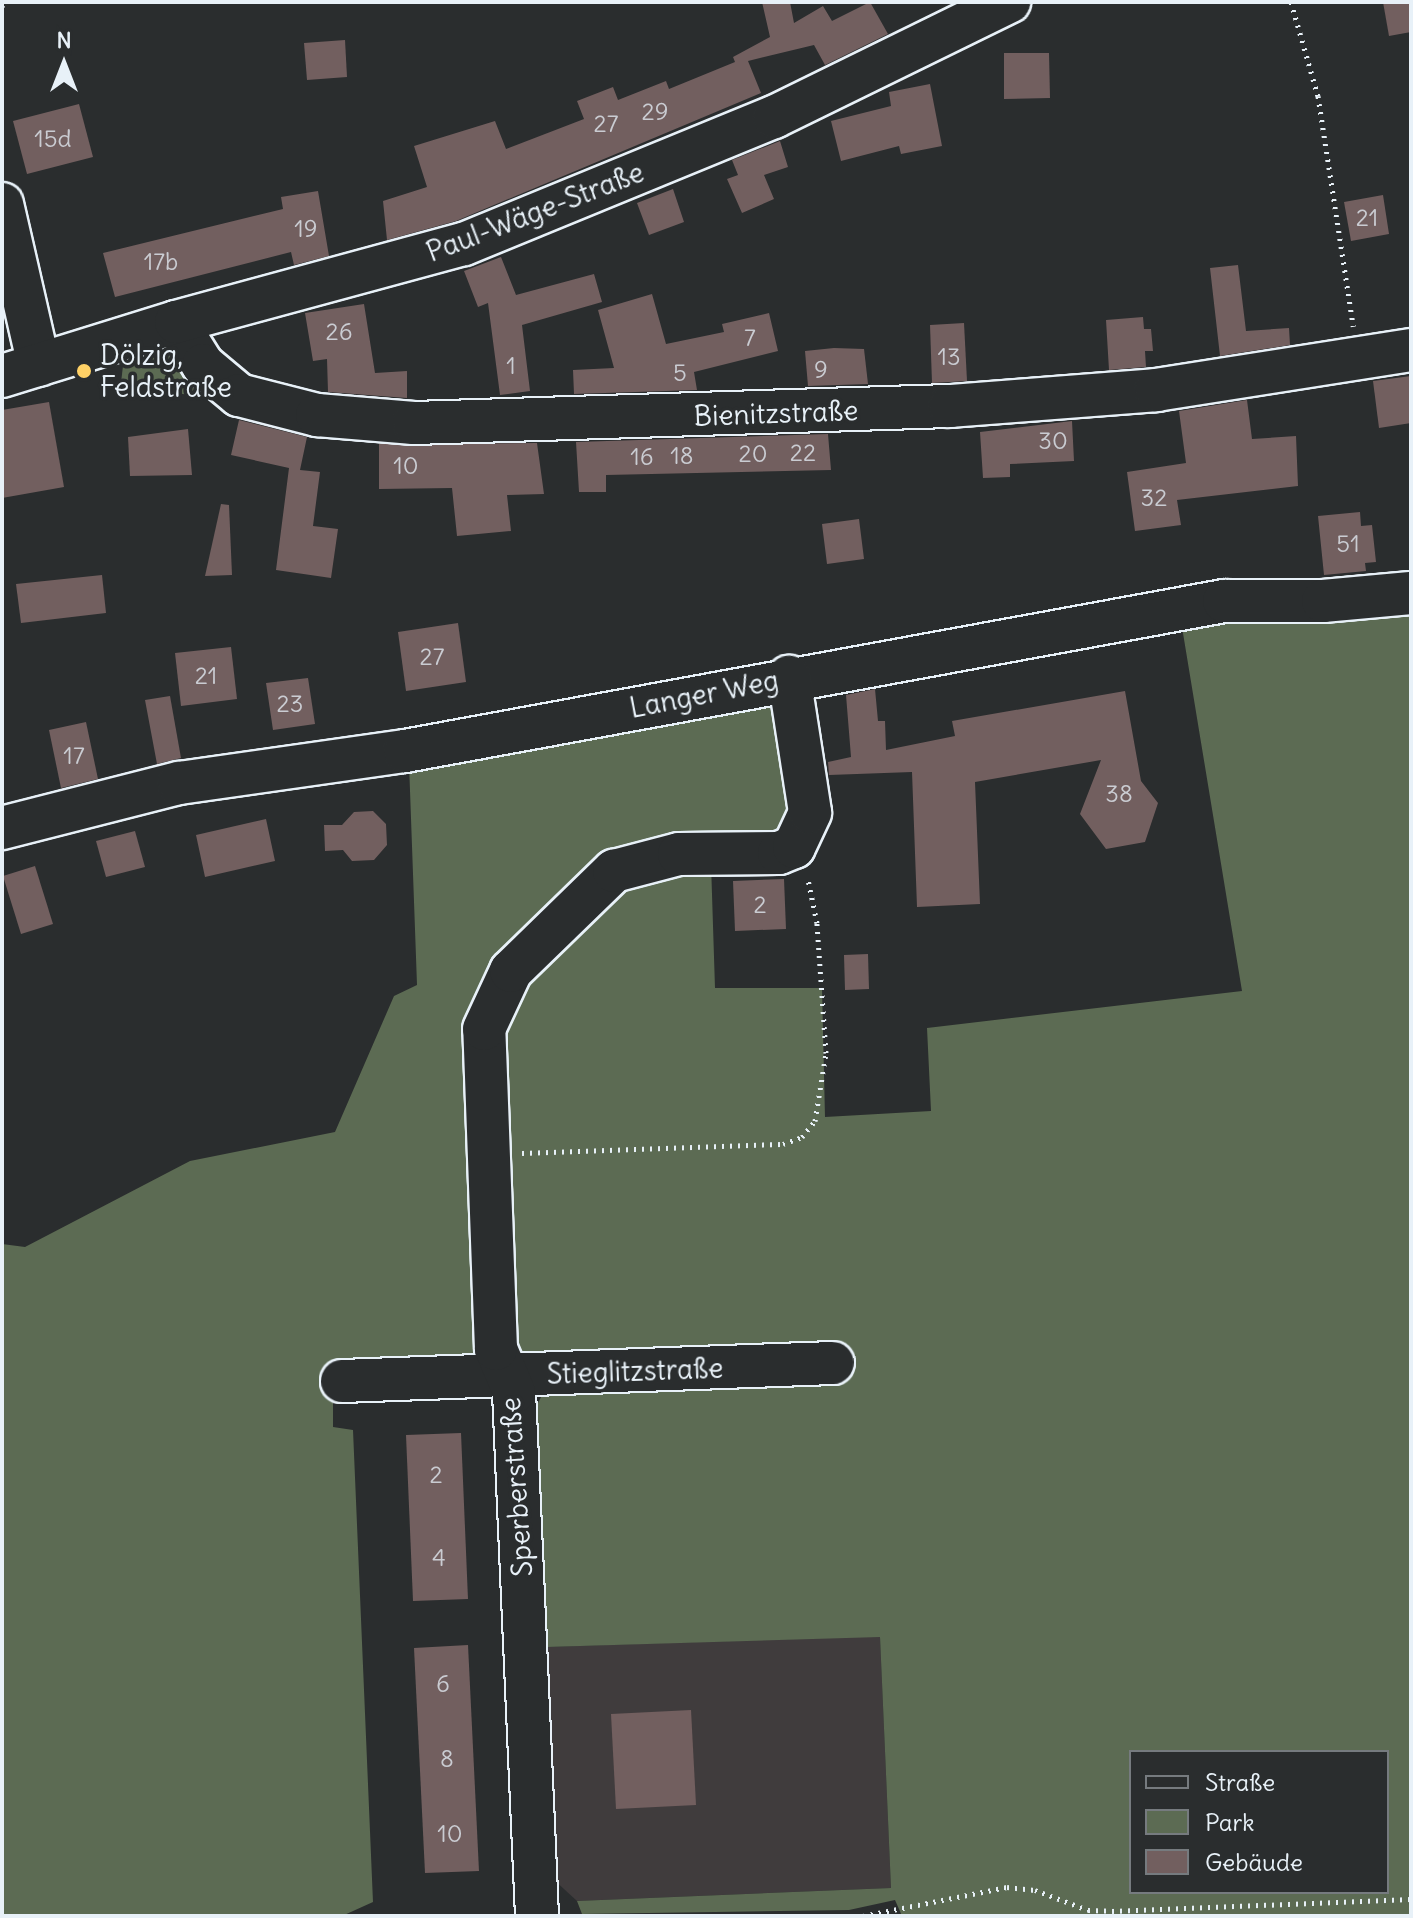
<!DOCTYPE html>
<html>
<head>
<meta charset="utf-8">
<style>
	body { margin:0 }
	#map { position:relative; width:1413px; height:1918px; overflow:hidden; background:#2a2d2e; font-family:Delius,sans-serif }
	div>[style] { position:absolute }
	.built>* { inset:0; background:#403c3d }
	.green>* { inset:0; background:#5c6b53 }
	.building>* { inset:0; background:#725f5f }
	.path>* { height:5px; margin-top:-2.5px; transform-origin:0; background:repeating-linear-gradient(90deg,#e8f1f8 0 2px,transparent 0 8px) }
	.roads { filter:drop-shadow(2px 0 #e8f1f8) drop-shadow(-2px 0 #e8f1f8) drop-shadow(0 2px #e8f1f8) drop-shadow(0 -2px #e8f1f8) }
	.minor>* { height:42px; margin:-21px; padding:0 21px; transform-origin:21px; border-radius:21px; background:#2a2d2e }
	.dots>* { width:22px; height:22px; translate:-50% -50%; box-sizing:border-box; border:4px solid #2a2d2e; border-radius:50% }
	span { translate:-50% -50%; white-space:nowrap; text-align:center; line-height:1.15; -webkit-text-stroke:7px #2a2d2e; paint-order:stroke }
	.number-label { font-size:24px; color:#caccd2 }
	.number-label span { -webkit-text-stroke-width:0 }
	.street-label { font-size:28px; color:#e8f1f8 }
	.poi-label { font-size:28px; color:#e8f1f8 }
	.left { translate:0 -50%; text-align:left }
	.frame { position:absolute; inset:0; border:4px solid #e8f1f8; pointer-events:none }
	.legend { position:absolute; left:1129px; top:1750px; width:260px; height:144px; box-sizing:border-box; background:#2a2d2e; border:2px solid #767b7f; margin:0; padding:10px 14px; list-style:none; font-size:24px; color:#e8f1f8 }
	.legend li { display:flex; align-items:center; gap:16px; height:40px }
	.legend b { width:40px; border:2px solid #767b7f }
	.north { position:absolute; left:24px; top:24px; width:80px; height:80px; -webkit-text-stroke:6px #2a2d2e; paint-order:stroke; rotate:0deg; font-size:22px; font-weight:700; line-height:32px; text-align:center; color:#e8f1f8 }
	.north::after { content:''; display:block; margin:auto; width:28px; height:36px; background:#e8f1f8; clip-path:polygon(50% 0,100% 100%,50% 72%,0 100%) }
</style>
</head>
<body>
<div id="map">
	<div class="built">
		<i style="clip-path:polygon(880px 1636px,891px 1888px,577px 1901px,552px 1878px,547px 1647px)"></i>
	</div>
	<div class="green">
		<i style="clip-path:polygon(161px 350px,180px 361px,211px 399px,121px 383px,124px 357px)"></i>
		<i style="clip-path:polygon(evenodd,1411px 600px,1411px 1916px,902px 1916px,895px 1900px,849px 1910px,582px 1914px,577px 1901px,891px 1888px,880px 1637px,547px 1647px,533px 1413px,545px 1389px,515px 1363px,500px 1004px,598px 894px,711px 863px,715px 988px,822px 988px,825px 1117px,931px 1111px,927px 1028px,1242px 991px,1181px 621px,1411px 600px,1131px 1752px,1387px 1752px,1387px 1892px,1131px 1892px,1131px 1752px)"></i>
		<i style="clip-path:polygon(758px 701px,777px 712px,795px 810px,784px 826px,771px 837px,642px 849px,494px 977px,479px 1364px,333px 1391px,333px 1427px,353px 1430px,373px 1902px,342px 1916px,2px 1916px,2px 1244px,25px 1247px,190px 1161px,335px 1132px,394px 996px,417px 985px,409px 763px)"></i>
	</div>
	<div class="building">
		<i style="clip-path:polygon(762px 2px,790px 2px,794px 23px,823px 6px,832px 21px,870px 2px,888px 34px,825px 65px,814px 45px,748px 61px,761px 93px,456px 221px,387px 240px,383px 201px,427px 187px,414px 146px,495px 121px,506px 149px,584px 119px,577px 101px,613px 87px,618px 100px,666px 81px,669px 89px,735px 62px,733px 57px,770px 37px)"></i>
		<i style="clip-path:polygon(1383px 2px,1411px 2px,1411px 32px,1389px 36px)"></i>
		<i style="clip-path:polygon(345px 40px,347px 77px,307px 80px,304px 43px)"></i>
		<i style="clip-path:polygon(1004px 53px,1049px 53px,1050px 98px,1004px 99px)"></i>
		<i style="clip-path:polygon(930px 84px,942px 146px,901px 154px,899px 146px,841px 161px,831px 121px,891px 106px,889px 92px)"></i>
		<i style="clip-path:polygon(79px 104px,93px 157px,27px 174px,13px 121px)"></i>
		<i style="clip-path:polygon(780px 141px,788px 167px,764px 175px,774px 199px,742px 213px,727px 179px,738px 175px,732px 160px)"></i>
		<i style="clip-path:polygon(673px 189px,684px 222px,649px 235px,637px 203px)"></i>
		<i style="clip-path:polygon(318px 191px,329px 256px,294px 265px,291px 252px,115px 297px,103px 253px,283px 209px,281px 197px)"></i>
		<i style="clip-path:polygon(1383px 195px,1389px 234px,1351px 241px,1344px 202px)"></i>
		<i style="clip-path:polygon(501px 257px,516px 295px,594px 274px,602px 302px,522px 325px,530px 391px,500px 395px,488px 303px,478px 307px,464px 271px)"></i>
		<i style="clip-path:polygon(1238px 265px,1246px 331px,1289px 328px,1290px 345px,1220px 356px,1210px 268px)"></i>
		<i style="clip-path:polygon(652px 294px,666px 344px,724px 332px,722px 324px,769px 313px,778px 351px,694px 372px,697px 390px,574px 394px,573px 370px,614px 368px,598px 310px)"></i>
		<i style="clip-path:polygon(364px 304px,375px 373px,407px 371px,407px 398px,328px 392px,327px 359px,313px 361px,305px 313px)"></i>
		<i style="clip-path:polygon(1143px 317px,1144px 329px,1151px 329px,1153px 351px,1145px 351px,1146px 367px,1109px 370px,1106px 320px)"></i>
		<i style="clip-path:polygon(964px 323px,967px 381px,932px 383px,930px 325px)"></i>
		<i style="clip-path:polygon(834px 348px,864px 349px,868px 384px,808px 386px,805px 351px)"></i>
		<i style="clip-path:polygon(1411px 376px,1411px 423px,1379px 428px,1373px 381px)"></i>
		<i style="clip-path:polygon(1247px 400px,1252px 439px,1296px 436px,1298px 486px,1177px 500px,1181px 525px,1135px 531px,1127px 472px,1186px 463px,1179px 411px)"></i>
		<i style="clip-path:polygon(49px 402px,64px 487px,2px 498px,2px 410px)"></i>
		<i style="clip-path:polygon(239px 420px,307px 437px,300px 470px,320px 472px,313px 526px,338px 529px,331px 578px,276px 570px,289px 468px,231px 455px)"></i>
		<i style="clip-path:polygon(1072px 421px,1074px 461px,1010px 464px,1010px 477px,983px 478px,980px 432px)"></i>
		<i style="clip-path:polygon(188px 429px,192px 475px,130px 476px,128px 437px)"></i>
		<i style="clip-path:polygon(828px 434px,831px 470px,606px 475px,606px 492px,579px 492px,576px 442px)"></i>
		<i style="clip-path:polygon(537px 443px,544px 494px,507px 495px,511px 531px,457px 536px,452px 488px,379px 489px,379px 444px)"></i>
		<i style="clip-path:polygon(221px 504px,229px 505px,232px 575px,205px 576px)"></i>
		<i style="clip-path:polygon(1360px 512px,1361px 526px,1372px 525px,1376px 562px,1365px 563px,1366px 571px,1324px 575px,1318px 516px)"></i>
		<i style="clip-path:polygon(859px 519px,864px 559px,827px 564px,822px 524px)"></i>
		<i style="clip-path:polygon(102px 575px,106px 613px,21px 623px,16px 584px)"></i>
		<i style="clip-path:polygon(458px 623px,466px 682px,406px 691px,398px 632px)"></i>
		<i style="clip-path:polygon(231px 647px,237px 699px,181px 706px,175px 653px)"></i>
		<i style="clip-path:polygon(308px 678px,315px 724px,273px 730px,266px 683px)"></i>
		<i style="clip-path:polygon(875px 689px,878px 721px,885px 721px,886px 750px,955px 736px,952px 721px,1125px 691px,1141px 781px,1158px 803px,1145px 842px,1106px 849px,1080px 814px,1101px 760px,975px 782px,980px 904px,917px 907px,912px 772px,829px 775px,828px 762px,851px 757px,846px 695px)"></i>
		<i style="clip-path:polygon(170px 696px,181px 758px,157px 764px,145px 700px)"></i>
		<i style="clip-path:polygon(86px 722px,98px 779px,61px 788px,49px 730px)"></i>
		<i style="clip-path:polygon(373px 811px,386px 824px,387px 845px,374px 860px,352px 861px,343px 850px,325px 851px,324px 825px,342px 825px,354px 812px)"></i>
		<i style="clip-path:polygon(266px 819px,275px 861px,205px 877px,196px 835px)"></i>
		<i style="clip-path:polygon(135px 831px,145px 867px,106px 877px,96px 841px)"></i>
		<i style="clip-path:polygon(35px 866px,53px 924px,21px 934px,3px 876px)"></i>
		<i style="clip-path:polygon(784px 879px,786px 929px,735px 931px,733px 881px)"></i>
		<i style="clip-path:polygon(868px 954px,869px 989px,845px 990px,844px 955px)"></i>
		<i style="clip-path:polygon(461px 1433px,468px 1599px,413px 1601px,406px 1435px)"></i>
		<i style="clip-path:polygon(468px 1645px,479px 1871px,425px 1873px,414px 1648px)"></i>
		<i style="clip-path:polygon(691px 1710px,696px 1805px,616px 1809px,611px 1714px)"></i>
	</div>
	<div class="path">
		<i style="left:1291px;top:2px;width:98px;rotate:74deg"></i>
		<i style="left:1318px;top:96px;width:233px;rotate:81.3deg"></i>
		<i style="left:2px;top:7px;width:5px;rotate:-79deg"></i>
		<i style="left:522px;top:1153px;width:261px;rotate:-2deg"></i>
		<i style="left:783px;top:1144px;width:20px;rotate:-20deg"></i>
		<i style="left:802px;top:1137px;width:21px;rotate:-51deg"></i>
		<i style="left:815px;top:1121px;width:69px;rotate:-80.8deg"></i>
		<i style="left:826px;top:1053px;width:130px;rotate:-94deg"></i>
		<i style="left:817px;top:923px;width:45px;rotate:-101.6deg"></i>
		<i style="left:863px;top:1916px;width:147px;rotate:-11.4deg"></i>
		<i style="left:1007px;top:1887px;width:28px;rotate:6deg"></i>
		<i style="left:1035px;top:1890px;width:57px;rotate:20.7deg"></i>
		<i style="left:1088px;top:1910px;width:24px;rotate:2deg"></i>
		<i style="left:1112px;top:1911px;width:299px;rotate:-2.3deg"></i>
	</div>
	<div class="roads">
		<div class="minor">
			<i style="left:2px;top:204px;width:165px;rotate:77.1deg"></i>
			<i style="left:176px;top:322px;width:51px;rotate:57.9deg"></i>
			<i style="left:203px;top:365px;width:47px;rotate:39.8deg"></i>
			<i style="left:239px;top:395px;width:81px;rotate:14.4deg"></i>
			<i style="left:317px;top:415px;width:97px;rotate:4.7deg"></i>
			<i style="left:414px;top:423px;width:536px;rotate:-1.82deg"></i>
			<i style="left:950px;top:406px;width:207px;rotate:-4.4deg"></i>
			<i style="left:1156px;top:390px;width:258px;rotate:-8.9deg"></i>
			<i style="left:2px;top:376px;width:182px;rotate:-17.2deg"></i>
			<i style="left:176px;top:322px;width:298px;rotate:-15.2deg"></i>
			<i style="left:464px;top:244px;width:335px;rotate:-22.3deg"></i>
			<i style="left:774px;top:117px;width:262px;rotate:-26.1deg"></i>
			<i style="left:2px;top:828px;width:183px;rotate:-14.3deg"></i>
			<i style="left:179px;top:783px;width:228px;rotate:-8.1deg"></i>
			<i style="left:405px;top:751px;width:833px;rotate:-10.38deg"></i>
			<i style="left:1224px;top:601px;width:99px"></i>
			<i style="left:1323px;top:601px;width:88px;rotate:-5.2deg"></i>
			<i style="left:342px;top:1381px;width:491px;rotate:-2.1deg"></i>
			<i style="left:537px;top:1916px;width:525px;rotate:-92.51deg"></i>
			<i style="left:514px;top:1392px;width:47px;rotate:-112.7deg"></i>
			<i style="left:496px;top:1349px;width:320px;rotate:-92.1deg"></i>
			<i style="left:484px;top:1029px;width:64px;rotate:-65deg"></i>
			<i style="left:511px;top:971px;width:144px;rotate:-44.2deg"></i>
			<i style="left:614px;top:871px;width:67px;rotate:-14.7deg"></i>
			<i style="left:679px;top:854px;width:100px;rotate:-0.6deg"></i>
			<i style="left:779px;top:853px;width:16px;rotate:-22deg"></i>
			<i style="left:794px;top:847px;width:38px;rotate:-65deg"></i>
			<i style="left:810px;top:812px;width:137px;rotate:-98.8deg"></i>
		</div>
	</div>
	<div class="dots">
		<i style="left:84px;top:371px;background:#ffd166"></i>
	</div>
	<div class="number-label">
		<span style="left:655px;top:112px">29</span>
		<span style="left:606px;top:124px">27</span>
		<span style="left:53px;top:139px">15d</span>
		<span style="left:1367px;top:218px">21</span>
		<span style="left:306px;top:229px">19</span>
		<span style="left:161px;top:262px">17b</span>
		<span style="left:339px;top:332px">26</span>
		<span style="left:750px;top:338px">7</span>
		<span style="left:949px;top:357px">13</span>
		<span style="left:511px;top:366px">1</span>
		<span style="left:821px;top:370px">9</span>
		<span style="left:680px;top:373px">5</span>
		<span style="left:1053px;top:441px">30</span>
		<span style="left:803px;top:453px">22</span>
		<span style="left:753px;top:454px">20</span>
		<span style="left:682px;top:456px">18</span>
		<span style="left:642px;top:457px">16</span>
		<span style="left:406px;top:466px">10</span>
		<span style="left:1154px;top:498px">32</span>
		<span style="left:1348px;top:544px">51</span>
		<span style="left:432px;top:657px">27</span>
		<span style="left:206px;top:676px">21</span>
		<span style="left:290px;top:704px">23</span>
		<span style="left:74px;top:756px">17</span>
		<span style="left:1119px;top:794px">38</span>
		<span style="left:760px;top:905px">2</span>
		<span style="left:436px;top:1475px">2</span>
		<span style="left:439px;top:1558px">4</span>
		<span style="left:443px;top:1684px">6</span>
		<span style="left:447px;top:1759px">8</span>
		<span style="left:450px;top:1834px">10</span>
	</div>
	<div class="street-label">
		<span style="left:535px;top:212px;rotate:-21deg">Paul-Wäge-Straße</span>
		<span style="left:776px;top:413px;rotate:-2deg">Bienitzstraße</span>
		<span style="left:704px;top:694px;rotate:-11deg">Langer Weg</span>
		<span style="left:635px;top:1371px;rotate:-2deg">Stieglitzstraße</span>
		<span style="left:516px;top:1487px;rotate:-94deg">Sperberstraße</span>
	</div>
	<div class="poi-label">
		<span class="left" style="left:100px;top:371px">Dölzig,<br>Feldstraße</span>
	</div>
	<div class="frame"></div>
	<ul class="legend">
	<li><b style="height:10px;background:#2a2d2e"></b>Straße</li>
	<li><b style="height:22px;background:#5c6b53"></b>Park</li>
	<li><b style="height:22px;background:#725f5f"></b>Gebäude</li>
	</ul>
	<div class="north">N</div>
</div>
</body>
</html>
